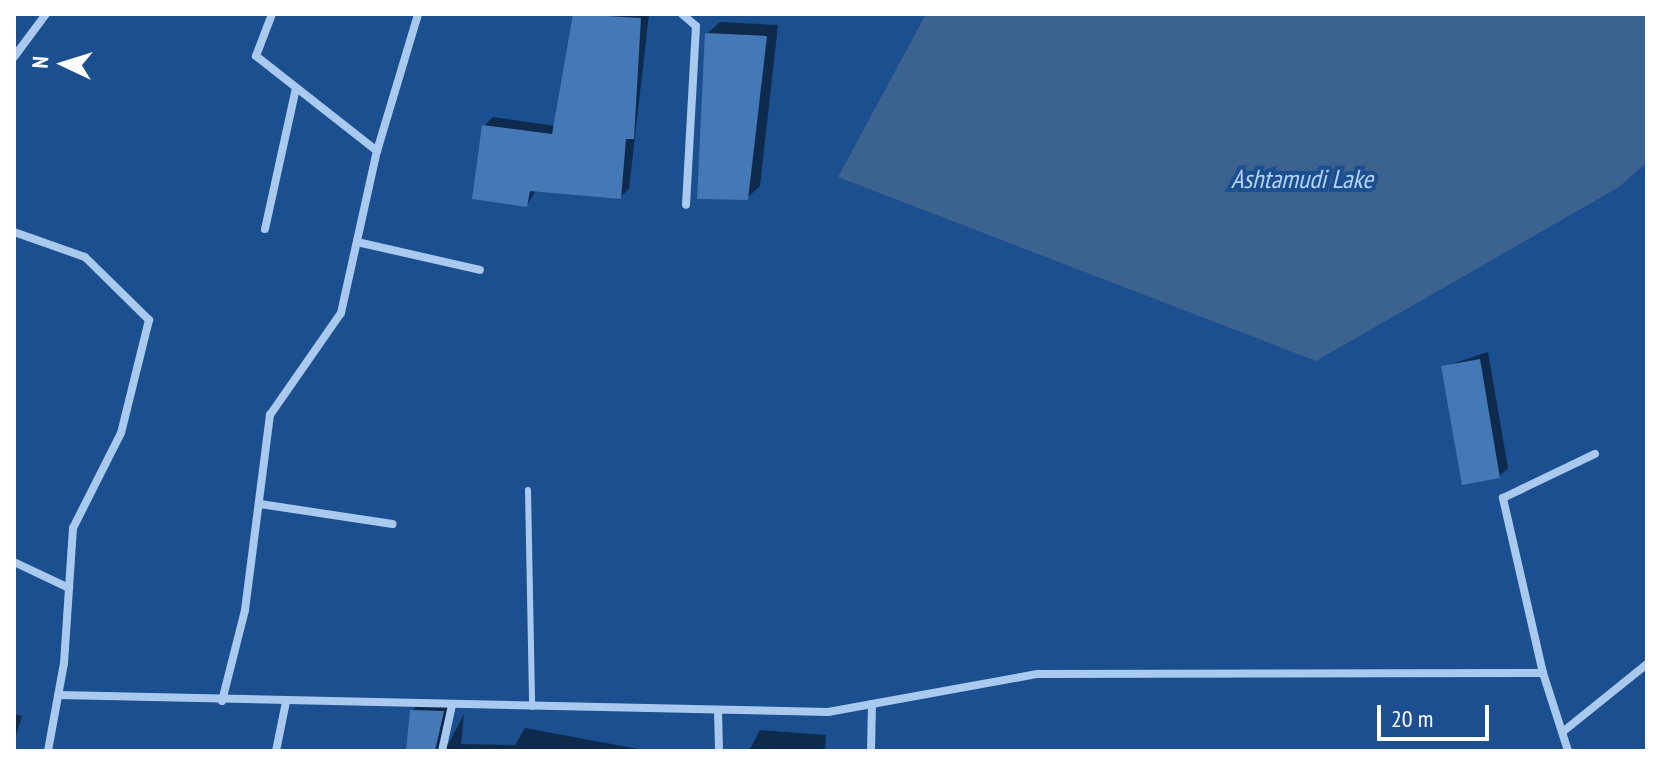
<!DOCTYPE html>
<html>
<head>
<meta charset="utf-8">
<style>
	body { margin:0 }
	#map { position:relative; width:1661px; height:765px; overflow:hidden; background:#1b4f8f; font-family:"PT Sans Narrow",sans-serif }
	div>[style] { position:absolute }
	.water>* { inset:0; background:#3c6290 }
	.shadow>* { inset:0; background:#0007 }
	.building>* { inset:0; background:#4478b7 }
	.lane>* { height:6px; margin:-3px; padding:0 3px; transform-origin:3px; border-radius:3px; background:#a9c9ee }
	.street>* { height:8px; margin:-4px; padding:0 4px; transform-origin:4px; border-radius:4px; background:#a9c9ee }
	span { translate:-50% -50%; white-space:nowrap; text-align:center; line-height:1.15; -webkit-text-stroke:8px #1b4f8f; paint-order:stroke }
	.water-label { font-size:26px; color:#b5d3f5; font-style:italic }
	.frame { position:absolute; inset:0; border:16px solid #fff; pointer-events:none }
	.north { position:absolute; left:24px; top:24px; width:80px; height:80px; -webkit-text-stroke:6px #1b4f8f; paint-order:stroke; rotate:274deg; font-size:22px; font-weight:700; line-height:32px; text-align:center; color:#fff }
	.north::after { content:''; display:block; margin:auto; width:28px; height:36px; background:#fff; clip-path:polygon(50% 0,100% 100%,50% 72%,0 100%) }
	.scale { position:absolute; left:1377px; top:705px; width:112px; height:36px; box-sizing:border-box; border:4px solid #fff; border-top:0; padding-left:10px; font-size:24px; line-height:28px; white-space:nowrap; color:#fff; -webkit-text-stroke:6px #1b4f8f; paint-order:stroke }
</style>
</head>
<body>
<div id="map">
	<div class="water">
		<i style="clip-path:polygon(926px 14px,1647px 14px,1647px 162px,1619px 187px,1316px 361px,838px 177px)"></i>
	</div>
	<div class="shadow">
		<i style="clip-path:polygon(575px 14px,649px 14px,629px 189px,620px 197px,536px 190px,527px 205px,484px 126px,493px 117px,556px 126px)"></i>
		<i style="clip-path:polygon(720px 22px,778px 25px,760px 186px,747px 198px,707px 34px)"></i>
		<i style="clip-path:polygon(1488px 352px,1508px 468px,1499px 477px,1443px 367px)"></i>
		<i style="clip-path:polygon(422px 701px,452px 702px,448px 745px,464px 714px,461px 744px,515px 745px,525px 728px,649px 751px,408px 751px,412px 711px)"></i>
		<i style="clip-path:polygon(14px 714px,22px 716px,14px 742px)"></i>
		<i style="clip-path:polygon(760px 730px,826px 735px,825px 751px,749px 751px)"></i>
	</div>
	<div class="building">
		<i style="clip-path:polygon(573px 14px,641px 18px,634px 139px,626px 139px,621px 199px,530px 191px,527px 207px,472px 199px,482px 125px,552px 134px)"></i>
		<i style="clip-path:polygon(705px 33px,767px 36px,748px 200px,697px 199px)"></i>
		<i style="clip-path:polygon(1480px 359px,1500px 478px,1462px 485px,1441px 366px)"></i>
		<i style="clip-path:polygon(410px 710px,444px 711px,435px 751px,406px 751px)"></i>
	</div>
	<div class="lane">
		<i style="left:528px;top:490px;width:217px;rotate:88.9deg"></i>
	</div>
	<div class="street">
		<i style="left:272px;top:14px;width:45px;rotate:110.9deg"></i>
		<i style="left:256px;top:56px;width:154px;rotate:38.1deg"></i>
		<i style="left:682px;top:14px;width:18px;rotate:41deg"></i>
		<i style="left:696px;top:26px;width:179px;rotate:93.2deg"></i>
		<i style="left:14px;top:57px;width:54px;rotate:-53.3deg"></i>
		<i style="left:265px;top:229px;width:144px;rotate:-77.6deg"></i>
		<i style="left:14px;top:232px;width:75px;rotate:19.4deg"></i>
		<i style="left:85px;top:257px;width:90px;rotate:44.5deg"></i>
		<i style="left:149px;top:320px;width:116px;rotate:103.9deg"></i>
		<i style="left:121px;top:433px;width:106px;rotate:116.8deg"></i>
		<i style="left:73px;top:528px;width:135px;rotate:93.8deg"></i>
		<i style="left:64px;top:663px;width:89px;rotate:100.3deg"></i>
		<i style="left:357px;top:242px;width:126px;rotate:12.8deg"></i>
		<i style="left:260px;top:504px;width:134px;rotate:8.6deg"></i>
		<i style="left:14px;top:562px;width:61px;rotate:25.3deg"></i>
		<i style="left:1543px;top:673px;width:180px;rotate:-102.9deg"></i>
		<i style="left:1503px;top:498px;width:102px;rotate:-25.6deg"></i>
		<i style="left:58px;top:695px;width:770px;rotate:1.26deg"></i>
		<i style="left:828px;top:712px;width:213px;rotate:-10.3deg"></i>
		<i style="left:1038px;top:674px;width:505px;rotate:-0.11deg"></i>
		<i style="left:1543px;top:673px;width:82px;rotate:72.2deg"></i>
		<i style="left:222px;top:701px;width:94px;rotate:-75.8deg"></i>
		<i style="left:245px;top:610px;width:197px;rotate:-82.7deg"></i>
		<i style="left:270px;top:415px;width:124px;rotate:-55.2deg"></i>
		<i style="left:341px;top:313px;width:166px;rotate:-77.5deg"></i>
		<i style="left:377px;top:151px;width:143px;rotate:-73.3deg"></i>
		<i style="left:718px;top:710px;width:41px;rotate:88.6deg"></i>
		<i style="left:1565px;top:730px;width:105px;rotate:-38.8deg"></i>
		<i style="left:276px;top:751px;width:50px;rotate:-78.5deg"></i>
		<i style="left:442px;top:751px;width:47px;rotate:-77.7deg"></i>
		<i style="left:871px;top:751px;width:47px;rotate:-88.8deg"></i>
	</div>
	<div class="water-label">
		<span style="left:1302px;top:179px">Ashtamudi Lake</span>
	</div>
	<div class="frame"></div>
	<div class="north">N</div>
	<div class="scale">20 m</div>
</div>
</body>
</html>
